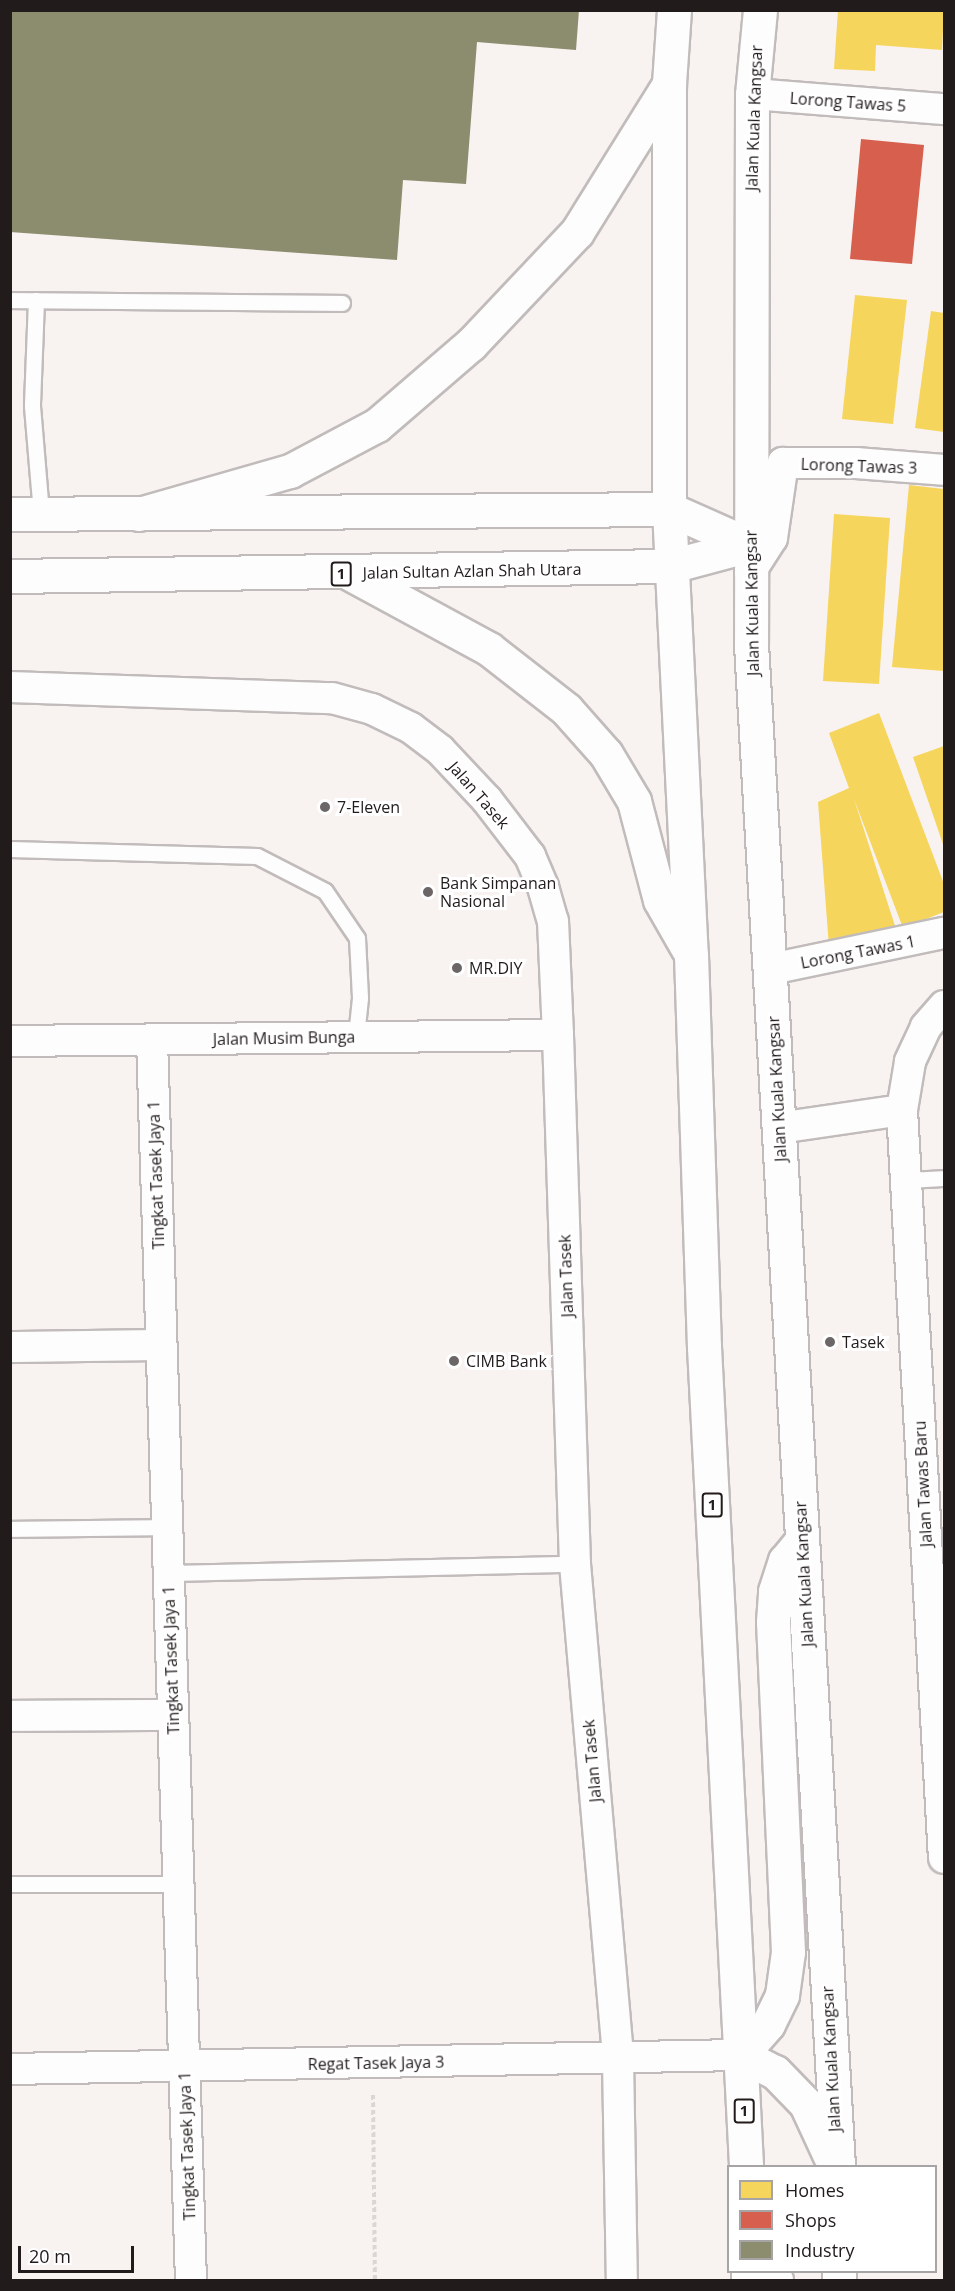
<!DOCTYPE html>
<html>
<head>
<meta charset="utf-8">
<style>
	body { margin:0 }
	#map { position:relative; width:955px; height:2291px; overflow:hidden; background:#f8f2f0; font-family:"Open Sans",sans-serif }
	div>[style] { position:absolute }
	.homes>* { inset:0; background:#f6d55c }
	.shops>* { inset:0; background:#d6604d }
	.industry>* { inset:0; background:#8c8c6e }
	.path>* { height:4px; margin-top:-2px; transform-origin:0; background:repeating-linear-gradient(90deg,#d9d7d6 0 4.5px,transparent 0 7.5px) }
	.roads { filter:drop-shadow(2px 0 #c1bcbb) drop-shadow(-2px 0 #c1bcbb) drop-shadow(0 2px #c1bcbb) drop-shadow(0 -2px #c1bcbb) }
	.lane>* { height:15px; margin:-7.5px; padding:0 7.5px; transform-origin:7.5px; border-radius:7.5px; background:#fefdfd }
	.street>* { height:30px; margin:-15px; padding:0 15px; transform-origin:15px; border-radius:15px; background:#fefdfd }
	.primary>* { height:33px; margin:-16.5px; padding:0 16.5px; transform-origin:16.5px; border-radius:16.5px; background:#fefdfd }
	.highway>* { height:33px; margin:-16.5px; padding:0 16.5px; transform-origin:16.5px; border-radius:16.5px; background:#fefdfd }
	.dots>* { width:16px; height:16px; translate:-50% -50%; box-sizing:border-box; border:3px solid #fff; border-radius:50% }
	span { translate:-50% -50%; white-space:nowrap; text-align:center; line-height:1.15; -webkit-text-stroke:6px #fff; paint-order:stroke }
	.shield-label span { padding:2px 4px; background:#fff; border:2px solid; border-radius:4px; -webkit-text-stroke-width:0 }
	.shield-label { font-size:15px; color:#211c1b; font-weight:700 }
	.street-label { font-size:16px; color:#211c1b }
	.poi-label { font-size:16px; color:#211c1b }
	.left { translate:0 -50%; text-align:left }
	.frame { position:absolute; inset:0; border:12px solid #211c1b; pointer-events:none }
	.legend { position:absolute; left:727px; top:2165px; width:210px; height:108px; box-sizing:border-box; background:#fff; border:2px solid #a6a4a4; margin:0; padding:8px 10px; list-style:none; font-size:18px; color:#211c1b }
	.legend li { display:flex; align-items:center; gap:12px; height:30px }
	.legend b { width:30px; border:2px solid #a6a4a4 }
	.scale { position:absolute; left:18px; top:2246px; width:116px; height:27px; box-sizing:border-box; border:3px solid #211c1b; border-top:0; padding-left:8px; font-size:18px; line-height:21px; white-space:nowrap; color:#211c1b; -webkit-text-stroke:4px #fff; paint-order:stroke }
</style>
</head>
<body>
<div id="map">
	<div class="homes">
		<i style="clip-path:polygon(838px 10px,944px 10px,942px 50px,876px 45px,875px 71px,834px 69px)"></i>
		<i style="clip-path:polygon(855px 295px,907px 300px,893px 424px,842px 419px)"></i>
		<i style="clip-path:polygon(931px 311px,944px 313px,944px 432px,915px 428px)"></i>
		<i style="clip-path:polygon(909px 485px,944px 489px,944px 671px,892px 667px)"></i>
		<i style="clip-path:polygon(834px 514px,890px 518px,879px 684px,823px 681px)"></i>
		<i style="clip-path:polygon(879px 713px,944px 884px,944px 912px,903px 928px,854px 799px,896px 929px,829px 947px,818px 802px,849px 788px,829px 733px)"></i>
		<i style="clip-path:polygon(944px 746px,944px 847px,913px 757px)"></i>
	</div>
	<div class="shops">
		<i style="clip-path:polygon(861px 139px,924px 145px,912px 264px,850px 259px)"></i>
	</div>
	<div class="industry">
		<i style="clip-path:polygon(10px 10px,579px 10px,576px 50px,477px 42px,466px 184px,403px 180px,397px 260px,10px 232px)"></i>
	</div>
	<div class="path">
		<i style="left:373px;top:2095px;width:185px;rotate:89.4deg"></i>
	</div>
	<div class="roads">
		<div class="lane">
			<i style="left:10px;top:300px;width:332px;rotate:0.5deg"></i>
			<i style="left:36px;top:300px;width:106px;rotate:92.2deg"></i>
			<i style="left:32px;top:406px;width:108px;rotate:85.2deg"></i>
			<i style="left:10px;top:849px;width:247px;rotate:1.6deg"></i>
			<i style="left:257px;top:856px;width:76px;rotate:27.2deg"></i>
			<i style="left:325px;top:891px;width:57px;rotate:55.8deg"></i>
			<i style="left:357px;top:938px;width:60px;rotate:87.1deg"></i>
			<i style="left:360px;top:998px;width:38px;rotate:96deg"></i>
			<i style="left:906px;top:1180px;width:38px;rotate:-3deg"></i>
			<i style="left:10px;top:1529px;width:157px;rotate:-0.7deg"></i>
			<i style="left:168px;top:1573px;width:407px;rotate:-1.3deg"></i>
			<i style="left:10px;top:1884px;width:169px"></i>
		</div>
		<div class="street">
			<i style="left:752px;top:94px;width:193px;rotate:4.5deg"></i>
			<i style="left:750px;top:572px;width:40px;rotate:-57.1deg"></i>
			<i style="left:772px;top:538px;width:76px;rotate:-81.7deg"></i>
			<i style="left:783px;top:463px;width:73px"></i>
			<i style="left:856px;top:463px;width:88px;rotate:4.5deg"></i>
			<i style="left:10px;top:687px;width:322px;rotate:2deg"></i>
			<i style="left:332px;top:698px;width:41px;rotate:15.4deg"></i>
			<i style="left:372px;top:709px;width:43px;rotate:26deg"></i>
			<i style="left:411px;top:728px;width:36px;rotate:37deg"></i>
			<i style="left:440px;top:750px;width:69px;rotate:46.8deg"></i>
			<i style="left:487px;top:800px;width:71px;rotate:52.5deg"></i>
			<i style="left:530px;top:856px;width:34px;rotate:67deg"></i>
			<i style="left:543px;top:887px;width:35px;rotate:74deg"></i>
			<i style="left:553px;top:921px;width:114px;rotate:87.5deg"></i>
			<i style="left:558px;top:1035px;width:529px;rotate:88.16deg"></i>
			<i style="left:575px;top:1564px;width:497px;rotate:85deg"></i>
			<i style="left:618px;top:2059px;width:221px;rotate:89deg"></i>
			<i style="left:771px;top:969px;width:177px;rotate:-11.8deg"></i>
			<i style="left:944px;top:1006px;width:28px;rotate:131deg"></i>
			<i style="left:926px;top:1027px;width:38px;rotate:115deg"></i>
			<i style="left:910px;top:1062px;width:49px;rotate:99.5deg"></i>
			<i style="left:902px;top:1110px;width:749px;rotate:86.79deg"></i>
			<i style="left:152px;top:1040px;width:1241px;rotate:88.2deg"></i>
			<i style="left:10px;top:1041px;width:548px;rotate:-0.63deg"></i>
			<i style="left:779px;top:1128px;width:124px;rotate:-8.3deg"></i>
			<i style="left:10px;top:1347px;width:151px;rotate:-0.8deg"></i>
			<i style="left:10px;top:1716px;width:163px;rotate:-0.4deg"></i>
			<i style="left:10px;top:2069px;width:731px;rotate:-1.1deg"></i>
		</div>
		<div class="primary">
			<i style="left:10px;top:514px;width:659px;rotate:-0.43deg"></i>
			<i style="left:669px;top:509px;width:89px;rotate:24deg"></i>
			<i style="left:10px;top:576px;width:661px;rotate:-0.87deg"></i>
			<i style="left:671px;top:566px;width:82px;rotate:-14.9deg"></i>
		</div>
		<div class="highway">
			<i style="left:674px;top:10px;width:74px;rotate:93.9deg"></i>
			<i style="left:669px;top:84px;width:425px;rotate:90deg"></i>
			<i style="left:669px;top:509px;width:447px;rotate:87.2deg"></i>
			<i style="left:691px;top:955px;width:392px;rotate:88.1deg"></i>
			<i style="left:704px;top:1347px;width:820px;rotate:87.06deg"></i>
			<i style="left:760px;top:10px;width:84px;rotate:95.4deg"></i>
			<i style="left:752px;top:94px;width:550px;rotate:90.1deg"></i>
			<i style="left:751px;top:644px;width:1524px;rotate:86.73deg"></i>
			<i style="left:139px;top:514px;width:157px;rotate:-15.9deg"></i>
			<i style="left:290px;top:471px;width:98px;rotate:-27.9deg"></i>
			<i style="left:377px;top:425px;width:124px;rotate:-40.8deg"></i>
			<i style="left:471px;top:344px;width:154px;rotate:-46.6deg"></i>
			<i style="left:577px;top:232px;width:174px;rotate:-58.1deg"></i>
			<i style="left:351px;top:574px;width:157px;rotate:28.5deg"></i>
			<i style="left:489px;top:649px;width:98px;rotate:37.9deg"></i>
			<i style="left:566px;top:709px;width:60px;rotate:48.4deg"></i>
			<i style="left:606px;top:754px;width:55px;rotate:59.2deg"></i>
			<i style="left:634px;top:801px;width:102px;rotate:75.3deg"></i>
			<i style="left:660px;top:900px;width:56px;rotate:60.3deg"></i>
			<i style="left:741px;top:2055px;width:41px;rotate:-48.9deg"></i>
			<i style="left:768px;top:2024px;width:32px;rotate:-64deg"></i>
			<i style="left:782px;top:1995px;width:43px;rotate:-82.1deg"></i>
			<i style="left:788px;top:1952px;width:330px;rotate:-92.6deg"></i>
			<i style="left:773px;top:1622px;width:31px;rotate:-86deg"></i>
			<i style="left:775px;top:1591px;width:32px;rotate:-72deg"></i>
			<i style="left:785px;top:1561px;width:27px;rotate:-51deg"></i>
			<i style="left:741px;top:2055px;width:38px;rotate:27deg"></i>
			<i style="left:775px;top:2072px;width:45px;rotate:45.9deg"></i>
			<i style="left:806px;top:2104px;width:57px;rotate:65.2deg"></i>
			<i style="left:748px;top:2272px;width:8px;rotate:90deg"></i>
			<i style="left:772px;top:2272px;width:9px;rotate:63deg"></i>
			<i style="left:839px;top:2272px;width:8px;rotate:90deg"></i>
		</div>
	</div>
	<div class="dots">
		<i style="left:325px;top:807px;background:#6c6766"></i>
		<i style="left:428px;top:892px;background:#6c6766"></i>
		<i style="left:457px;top:968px;background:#6c6766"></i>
		<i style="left:830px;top:1342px;background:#6c6766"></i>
		<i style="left:454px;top:1361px;background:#6c6766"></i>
	</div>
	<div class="shield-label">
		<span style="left:341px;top:574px">1</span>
		<span style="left:712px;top:1505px">1</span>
		<span style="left:744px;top:2111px">1</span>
	</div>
	<div class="street-label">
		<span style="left:848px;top:102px;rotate:4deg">Lorong Tawas 5</span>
		<span style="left:754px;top:118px;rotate:-88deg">Jalan Kuala Kangsar</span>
		<span style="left:859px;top:466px;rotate:2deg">Lorong Tawas 3</span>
		<span style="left:472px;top:571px;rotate:-1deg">Jalan Sultan Azlan Shah Utara</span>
		<span style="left:752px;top:603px;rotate:-91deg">Jalan Kuala Kangsar</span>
		<span style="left:479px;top:795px;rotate:49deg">Jalan Tasek</span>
		<span style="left:858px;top:952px;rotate:-11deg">Lorong Tawas 1</span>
		<span style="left:284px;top:1038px;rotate:-1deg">Jalan Musim Bunga</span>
		<span style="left:777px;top:1089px;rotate:-93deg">Jalan Kuala Kangsar</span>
		<span style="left:156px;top:1175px;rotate:-92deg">Tingkat Tasek Jaya 1</span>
		<span style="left:566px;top:1276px;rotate:-92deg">Jalan Tasek</span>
		<span style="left:923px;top:1484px;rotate:-93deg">Jalan Tawas Baru</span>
		<span style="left:804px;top:1574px;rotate:-93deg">Jalan Kuala Kangsar</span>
		<span style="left:171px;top:1660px;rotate:-92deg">Tingkat Tasek Jaya 1</span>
		<span style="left:592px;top:1761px;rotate:-95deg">Jalan Tasek</span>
		<span style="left:831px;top:2059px;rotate:-93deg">Jalan Kuala Kangsar</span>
		<span style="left:376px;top:2063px;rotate:-1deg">Regat Tasek Jaya 3</span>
		<span style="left:187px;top:2146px;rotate:-92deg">Tingkat Tasek Jaya 1</span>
	</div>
	<div class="poi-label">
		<span class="left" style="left:337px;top:807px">7-Eleven</span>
		<span class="left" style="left:440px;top:892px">Bank Simpanan<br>Nasional</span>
		<span class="left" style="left:469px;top:968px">MR.DIY</span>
		<span class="left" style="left:842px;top:1342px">Tasek</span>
		<span class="left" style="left:466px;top:1361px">CIMB Bank</span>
	</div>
	<div class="frame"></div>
	<ul class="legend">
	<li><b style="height:16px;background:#f6d55c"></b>Homes</li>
	<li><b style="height:16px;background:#d6604d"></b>Shops</li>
	<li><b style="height:16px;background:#8c8c6e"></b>Industry</li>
	</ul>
	<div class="scale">20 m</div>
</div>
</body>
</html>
